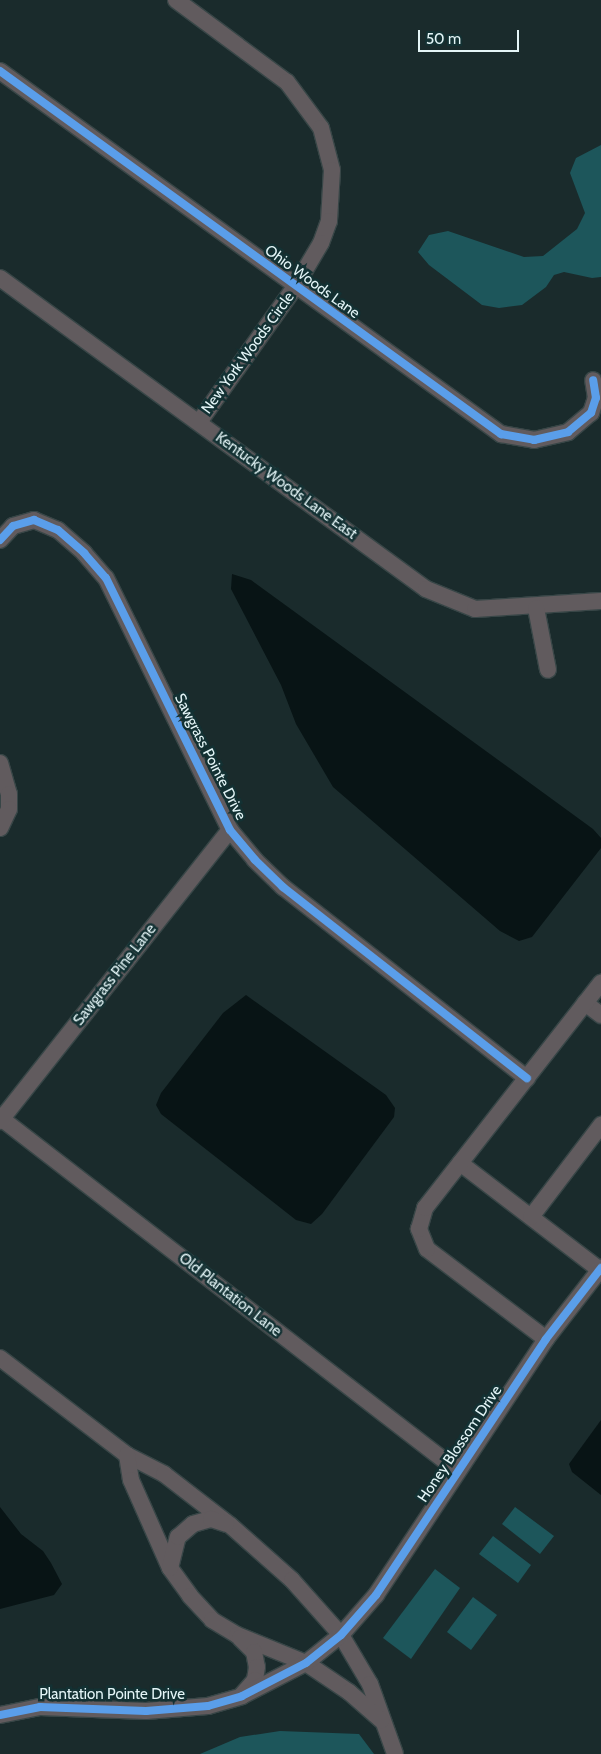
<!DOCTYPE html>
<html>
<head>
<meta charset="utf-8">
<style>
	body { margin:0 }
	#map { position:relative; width:601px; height:1754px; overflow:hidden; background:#1a2b2c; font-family:Cabin,sans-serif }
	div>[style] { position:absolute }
	.green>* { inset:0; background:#1d565b }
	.water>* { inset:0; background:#081415 }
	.roads { filter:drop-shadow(1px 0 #384647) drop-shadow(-1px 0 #384647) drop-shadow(0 1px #384647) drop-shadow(0 -1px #384647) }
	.minor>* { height:16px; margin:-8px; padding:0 8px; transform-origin:8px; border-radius:8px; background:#615b5e }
	.cycleway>* { height:8px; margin:-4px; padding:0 4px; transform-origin:4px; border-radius:4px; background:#5a9eea }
	span { translate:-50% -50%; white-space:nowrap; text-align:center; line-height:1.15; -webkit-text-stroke:5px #133133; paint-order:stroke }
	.street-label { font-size:15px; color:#e4f5f7 }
	.scale { position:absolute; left:418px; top:30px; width:101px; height:22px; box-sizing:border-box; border:2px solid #e4f5f7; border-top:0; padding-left:6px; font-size:15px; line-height:18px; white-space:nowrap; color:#e4f5f7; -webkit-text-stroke:4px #133133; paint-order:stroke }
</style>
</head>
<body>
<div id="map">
	<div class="green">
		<i style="clip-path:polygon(601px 145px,601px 277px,592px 278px,564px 272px,554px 275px,546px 287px,522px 305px,499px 308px,482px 305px,429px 265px,418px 252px,429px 235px,448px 231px,524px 257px,543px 256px,577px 229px,585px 213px,570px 173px,576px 158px)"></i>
		<i style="clip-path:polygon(515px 1507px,554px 1536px,540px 1554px,502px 1524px)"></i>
		<i style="clip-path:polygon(493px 1536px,531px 1565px,518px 1583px,479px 1554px)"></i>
		<i style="clip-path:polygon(435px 1569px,460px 1588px,411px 1659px,383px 1638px)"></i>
		<i style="clip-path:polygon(473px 1597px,497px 1615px,471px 1650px,447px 1632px)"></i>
		<i style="clip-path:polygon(280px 1731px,359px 1734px,374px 1754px,200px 1754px,240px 1737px)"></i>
	</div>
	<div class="water">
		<i style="clip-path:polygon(232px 574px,251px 580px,593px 829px,601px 838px,601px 848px,532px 937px,519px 941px,500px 931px,333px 787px,296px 724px,281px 685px,231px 589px)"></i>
		<i style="clip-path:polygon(246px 995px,386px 1095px,395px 1108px,394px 1117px,322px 1214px,311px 1224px,296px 1220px,161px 1114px,156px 1105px,161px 1093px,223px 1013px)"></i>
		<i style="clip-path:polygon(601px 1420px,601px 1495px,572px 1472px,569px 1464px)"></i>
		<i style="clip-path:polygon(0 1507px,21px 1534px,43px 1551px,51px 1563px,62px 1584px,54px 1595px,0 1609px)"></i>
	</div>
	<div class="roads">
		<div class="minor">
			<i style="left:176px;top:0;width:138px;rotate:36.5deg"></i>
			<i style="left:287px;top:82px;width:57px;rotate:53.5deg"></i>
			<i style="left:321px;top:128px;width:43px;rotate:75.3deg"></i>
			<i style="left:332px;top:170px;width:51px;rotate:93.4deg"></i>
			<i style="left:329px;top:221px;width:23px;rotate:110deg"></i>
			<i style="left:321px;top:243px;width:51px;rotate:120.6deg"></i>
			<i style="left:295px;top:287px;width:166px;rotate:125.4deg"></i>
			<i style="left:0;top:71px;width:619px;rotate:35.93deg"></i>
			<i style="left:501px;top:434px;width:34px;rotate:10deg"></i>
			<i style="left:534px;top:440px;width:35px;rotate:-13deg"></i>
			<i style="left:568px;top:432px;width:30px;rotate:-40deg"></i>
			<i style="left:591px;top:413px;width:16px;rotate:-72deg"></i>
			<i style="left:596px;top:398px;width:18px;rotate:-99deg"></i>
			<i style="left:0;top:278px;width:527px;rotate:36.13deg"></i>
			<i style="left:426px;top:589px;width:53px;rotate:22.2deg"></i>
			<i style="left:475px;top:609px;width:126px;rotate:-3.6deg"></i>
			<i style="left:0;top:540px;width:19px;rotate:-47deg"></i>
			<i style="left:13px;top:526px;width:22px;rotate:-16deg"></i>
			<i style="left:34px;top:520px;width:26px;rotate:23deg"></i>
			<i style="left:58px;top:530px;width:35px;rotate:41deg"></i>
			<i style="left:84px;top:553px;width:33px;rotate:49deg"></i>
			<i style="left:106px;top:578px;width:281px;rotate:63.8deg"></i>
			<i style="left:230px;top:830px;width:39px;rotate:50deg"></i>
			<i style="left:255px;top:860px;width:39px;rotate:44deg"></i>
			<i style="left:283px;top:887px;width:310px;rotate:38.1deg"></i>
			<i style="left:536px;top:608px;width:63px;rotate:79deg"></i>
			<i style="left:0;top:763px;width:32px;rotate:74deg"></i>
			<i style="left:9px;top:794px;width:15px;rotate:90deg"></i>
			<i style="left:9px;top:809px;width:21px;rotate:115deg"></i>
			<i style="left:585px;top:1003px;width:20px;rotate:37deg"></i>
			<i style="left:2px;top:1119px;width:576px;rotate:37.67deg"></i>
			<i style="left:0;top:1121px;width:371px;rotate:-51.7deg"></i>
			<i style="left:460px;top:1163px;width:176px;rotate:37.4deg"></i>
			<i style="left:531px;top:1217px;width:116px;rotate:-52.7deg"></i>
			<i style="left:546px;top:1339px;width:149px;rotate:-142.9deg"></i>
			<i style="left:427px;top:1249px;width:22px;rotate:-112deg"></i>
			<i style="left:419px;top:1229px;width:22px;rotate:-74deg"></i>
			<i style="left:425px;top:1208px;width:286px;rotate:-52deg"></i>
			<i style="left:0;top:1358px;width:160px;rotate:37.4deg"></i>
			<i style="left:127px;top:1455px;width:42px;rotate:27.2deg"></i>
			<i style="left:164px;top:1474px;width:83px;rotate:37.7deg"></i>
			<i style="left:230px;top:1525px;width:83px;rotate:41.6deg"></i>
			<i style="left:292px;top:1580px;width:74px;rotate:48.3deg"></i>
			<i style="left:341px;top:1635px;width:57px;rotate:59.4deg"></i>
			<i style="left:370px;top:1684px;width:74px;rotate:70.3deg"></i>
			<i style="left:127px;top:1455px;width:25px;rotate:81deg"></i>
			<i style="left:131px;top:1480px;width:96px;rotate:66.1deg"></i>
			<i style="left:170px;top:1568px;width:34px;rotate:54deg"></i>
			<i style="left:190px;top:1596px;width:33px;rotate:47deg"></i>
			<i style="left:212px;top:1620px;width:29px;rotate:31deg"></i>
			<i style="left:237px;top:1635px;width:74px;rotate:22.1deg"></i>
			<i style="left:306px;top:1663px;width:52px;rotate:34deg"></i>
			<i style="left:349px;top:1692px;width:43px;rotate:41.2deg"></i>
			<i style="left:170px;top:1568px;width:32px;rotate:-76deg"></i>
			<i style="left:178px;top:1537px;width:20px;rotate:-41deg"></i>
			<i style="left:193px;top:1524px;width:19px;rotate:-16deg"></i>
			<i style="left:211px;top:1519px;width:16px;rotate:18deg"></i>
			<i style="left:240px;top:1638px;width:20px;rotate:45deg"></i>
			<i style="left:254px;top:1652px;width:15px;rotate:79deg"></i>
			<i style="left:257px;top:1667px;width:13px;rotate:99deg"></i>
			<i style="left:255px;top:1680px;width:20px;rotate:131deg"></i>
			<i style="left:0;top:1715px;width:41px;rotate:-11.3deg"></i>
			<i style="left:40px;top:1707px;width:106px;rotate:2.2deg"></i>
			<i style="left:146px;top:1711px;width:62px;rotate:-4.6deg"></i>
			<i style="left:208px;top:1706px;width:35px;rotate:-16deg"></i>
			<i style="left:242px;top:1696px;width:72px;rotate:-27.3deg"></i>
			<i style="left:306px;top:1663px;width:45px;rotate:-38.7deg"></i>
			<i style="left:341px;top:1635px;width:53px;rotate:-48.8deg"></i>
			<i style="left:376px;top:1595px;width:307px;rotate:-56.4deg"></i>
			<i style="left:546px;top:1339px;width:90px;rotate:-52.2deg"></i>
		</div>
	</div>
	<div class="cycleway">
		<i style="left:0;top:71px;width:619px;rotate:35.93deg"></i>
		<i style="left:501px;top:434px;width:34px;rotate:10deg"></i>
		<i style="left:534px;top:440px;width:35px;rotate:-13deg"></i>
		<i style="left:568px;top:432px;width:30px;rotate:-40deg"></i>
		<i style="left:591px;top:413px;width:16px;rotate:-72deg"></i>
		<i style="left:596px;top:398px;width:18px;rotate:-99deg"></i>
		<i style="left:0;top:540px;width:19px;rotate:-47deg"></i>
		<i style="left:13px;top:526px;width:22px;rotate:-16deg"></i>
		<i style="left:34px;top:520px;width:26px;rotate:23deg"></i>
		<i style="left:58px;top:530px;width:35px;rotate:41deg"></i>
		<i style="left:84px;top:553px;width:33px;rotate:49deg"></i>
		<i style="left:106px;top:578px;width:281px;rotate:63.8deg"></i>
		<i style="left:230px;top:830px;width:39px;rotate:50deg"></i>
		<i style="left:255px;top:860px;width:39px;rotate:44deg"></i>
		<i style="left:283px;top:887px;width:310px;rotate:38.1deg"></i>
		<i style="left:0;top:1715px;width:41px;rotate:-11.3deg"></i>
		<i style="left:40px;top:1707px;width:106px;rotate:2.2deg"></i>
		<i style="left:146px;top:1711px;width:62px;rotate:-4.6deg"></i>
		<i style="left:208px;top:1706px;width:35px;rotate:-16deg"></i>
		<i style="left:242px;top:1696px;width:72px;rotate:-27.3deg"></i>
		<i style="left:306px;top:1663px;width:45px;rotate:-38.7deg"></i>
		<i style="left:341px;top:1635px;width:53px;rotate:-48.8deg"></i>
		<i style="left:376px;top:1595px;width:307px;rotate:-56.4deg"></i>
		<i style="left:546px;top:1339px;width:90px;rotate:-52.2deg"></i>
	</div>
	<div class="street-label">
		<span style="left:312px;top:282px;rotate:36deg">Ohio Woods Lane</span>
		<span style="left:248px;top:353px;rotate:-54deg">New York Woods Circle</span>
		<span style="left:286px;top:486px;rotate:36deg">Kentucky Woods Lane East</span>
		<span style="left:210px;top:757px;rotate:63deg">Sawgrass Pointe Drive</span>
		<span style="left:115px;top:975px;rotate:-52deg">Sawgrass Pine Lane</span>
		<span style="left:230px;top:1295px;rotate:38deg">Old Plantation Lane</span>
		<span style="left:460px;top:1444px;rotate:-56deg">Honey Blossom Drive</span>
		<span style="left:112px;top:1695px">Plantation Pointe Drive</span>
	</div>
	<div class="scale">50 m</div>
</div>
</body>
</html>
